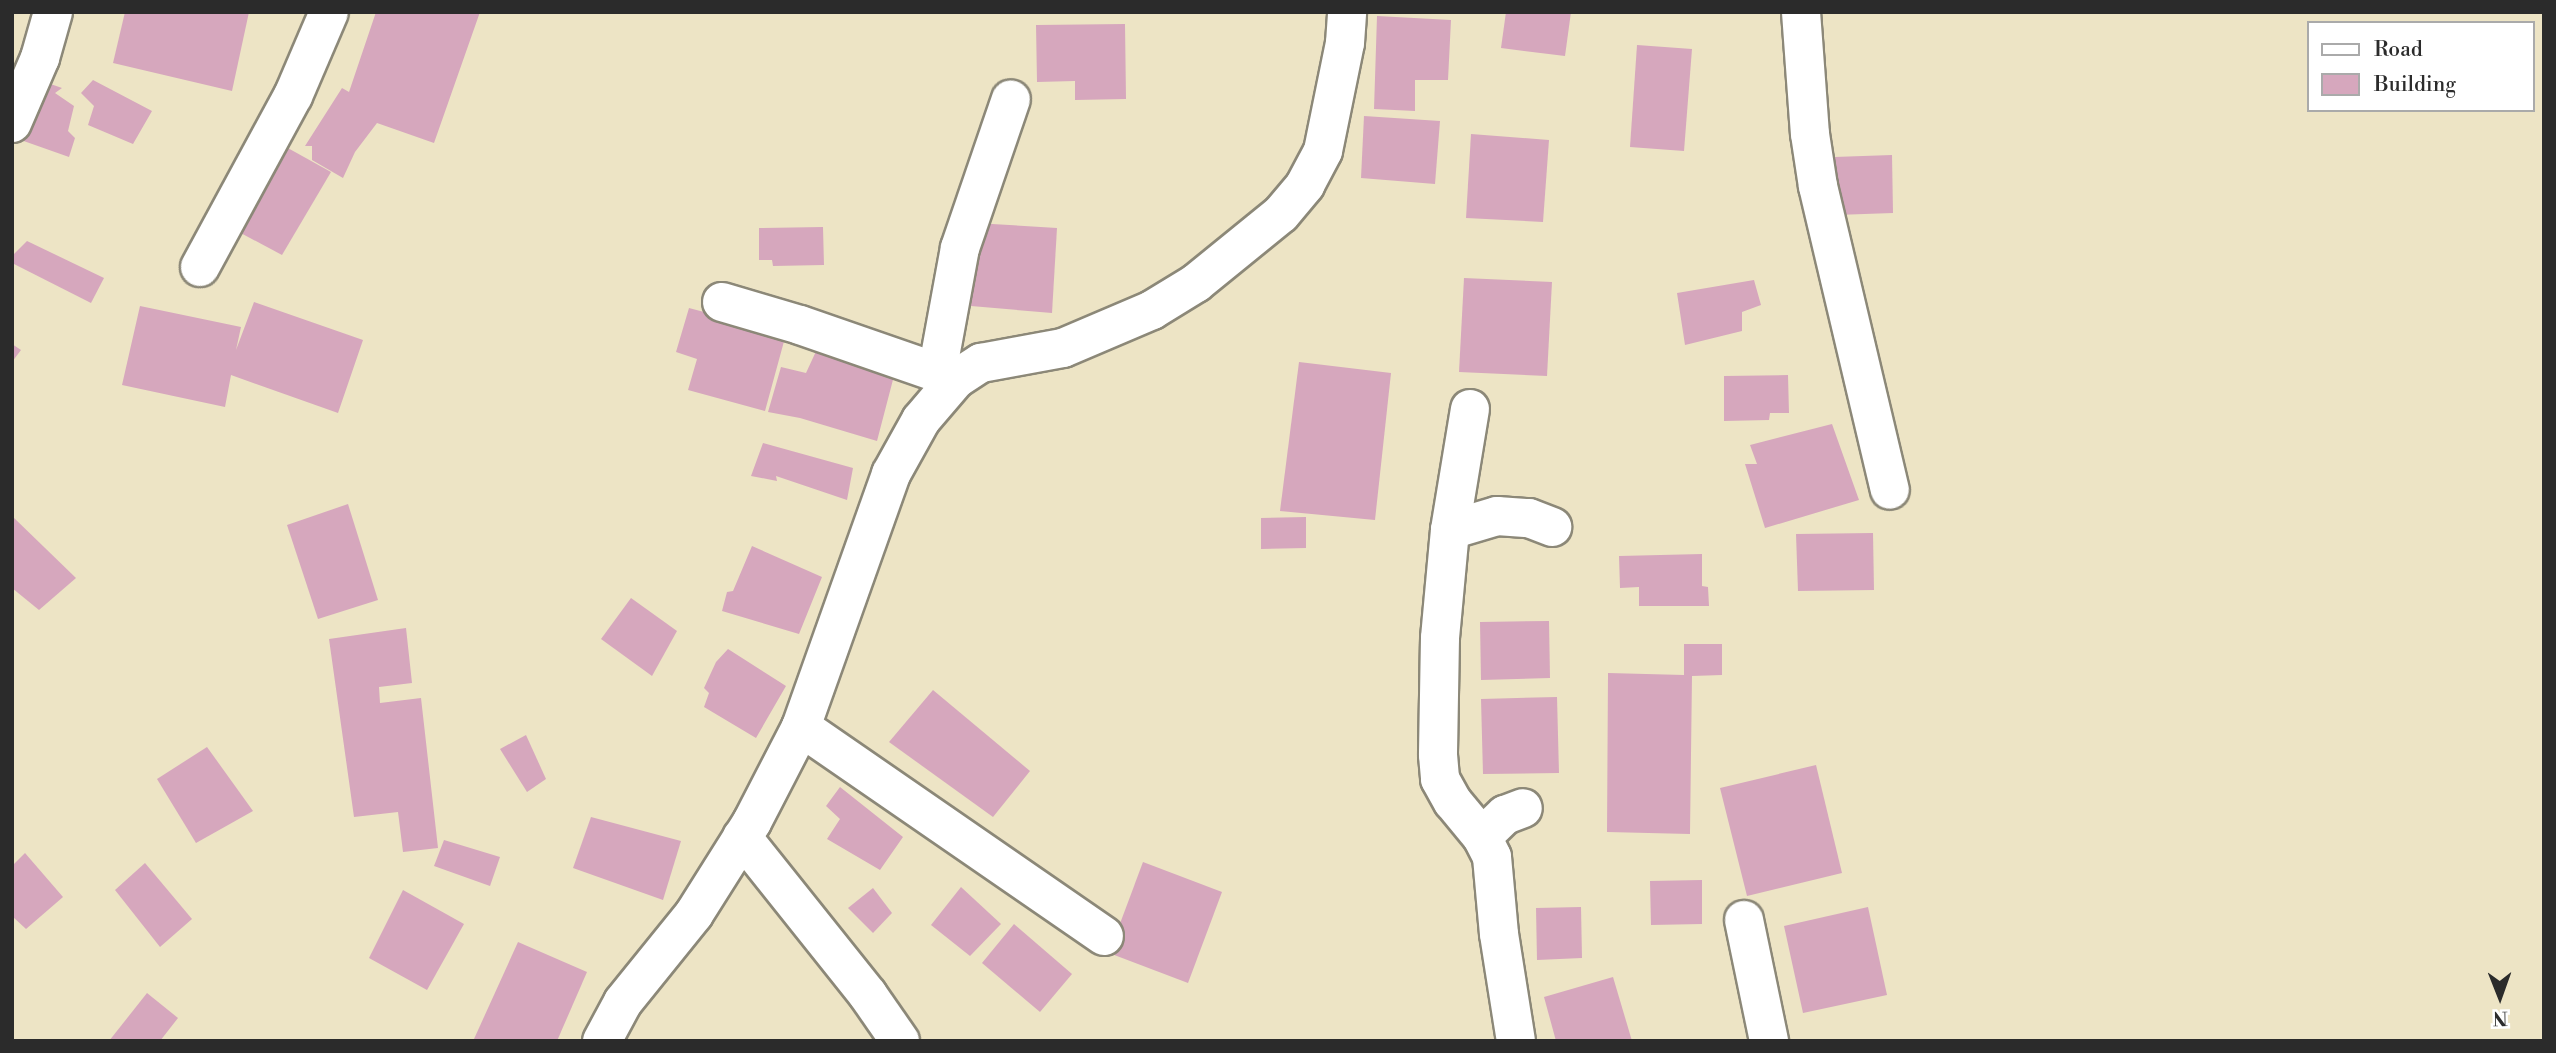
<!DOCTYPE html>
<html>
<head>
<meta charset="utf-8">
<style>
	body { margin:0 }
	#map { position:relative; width:2556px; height:1053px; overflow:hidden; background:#ede4c5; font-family:"Libre Bodoni",serif }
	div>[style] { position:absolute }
	.building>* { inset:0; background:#d6a7bd }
	.roads { filter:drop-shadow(2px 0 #8c8878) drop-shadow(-2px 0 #8c8878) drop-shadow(0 2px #8c8878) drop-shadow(0 -2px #8c8878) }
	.minor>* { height:38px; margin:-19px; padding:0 19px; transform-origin:19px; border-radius:19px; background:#fff }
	span { translate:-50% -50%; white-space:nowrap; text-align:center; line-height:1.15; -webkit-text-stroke:7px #fff; paint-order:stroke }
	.frame { position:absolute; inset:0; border:14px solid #2b2b2b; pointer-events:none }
	.legend { position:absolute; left:2307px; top:21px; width:228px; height:91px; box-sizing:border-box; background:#fff; border:2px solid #aaa; margin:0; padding:9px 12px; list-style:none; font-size:21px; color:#2b2b2b }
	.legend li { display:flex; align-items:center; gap:14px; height:35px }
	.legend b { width:35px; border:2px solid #aaa }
	.north { position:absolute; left:2465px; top:962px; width:70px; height:70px; -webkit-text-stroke:5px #fff; paint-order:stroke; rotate:179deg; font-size:19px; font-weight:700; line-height:28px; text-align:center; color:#2b2b2b }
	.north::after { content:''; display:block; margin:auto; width:24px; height:32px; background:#2b2b2b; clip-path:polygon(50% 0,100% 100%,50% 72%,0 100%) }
</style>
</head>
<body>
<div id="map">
	<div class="building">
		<i style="clip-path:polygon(125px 12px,249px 12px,232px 91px,113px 63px)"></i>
		<i style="clip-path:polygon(376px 12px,480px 12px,434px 143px,377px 123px,355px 152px,343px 178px,312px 160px,312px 146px,305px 146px,342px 88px,349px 92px)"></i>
		<i style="clip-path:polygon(1506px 12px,1571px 12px,1565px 56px,1501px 48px)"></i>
		<i style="clip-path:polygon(1377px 16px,1451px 20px,1448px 80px,1415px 80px,1415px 111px,1374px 109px)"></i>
		<i style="clip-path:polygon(1125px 24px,1126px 99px,1075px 100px,1075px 81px,1037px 82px,1036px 25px)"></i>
		<i style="clip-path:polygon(1637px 45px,1692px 49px,1684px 151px,1630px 147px)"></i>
		<i style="clip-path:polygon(93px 80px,152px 111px,133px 144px,88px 125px,94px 106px,81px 93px)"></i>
		<i style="clip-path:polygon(42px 81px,62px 88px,55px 93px,74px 106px,68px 131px,75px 138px,69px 157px,18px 139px)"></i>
		<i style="clip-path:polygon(1364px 116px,1440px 121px,1435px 184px,1361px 178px)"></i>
		<i style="clip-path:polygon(1471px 134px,1549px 140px,1543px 222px,1466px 218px)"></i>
		<i style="clip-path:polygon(286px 147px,331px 172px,282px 255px,237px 231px)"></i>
		<i style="clip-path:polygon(1892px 155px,1893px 213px,1836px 215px,1834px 157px)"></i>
		<i style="clip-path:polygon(975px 223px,1057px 228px,1052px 313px,971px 306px)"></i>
		<i style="clip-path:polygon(823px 227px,824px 265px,773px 266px,772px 260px,759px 260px,759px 228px)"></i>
		<i style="clip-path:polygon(27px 241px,104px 278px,91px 303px,12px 263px,12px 256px)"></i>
		<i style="clip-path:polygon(1464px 278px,1552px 282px,1547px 376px,1459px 372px)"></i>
		<i style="clip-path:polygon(1754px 280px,1761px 305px,1742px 312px,1742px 331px,1685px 345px,1677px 293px)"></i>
		<i style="clip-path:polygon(254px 302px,363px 340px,338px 413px,231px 375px,225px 407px,122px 385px,140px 306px,241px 327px,236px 350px)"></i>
		<i style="clip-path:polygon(689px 308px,786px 334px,765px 411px,688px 390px,697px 359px,676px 352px)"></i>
		<i style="clip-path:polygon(12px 344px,21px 350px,12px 362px)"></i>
		<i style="clip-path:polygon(818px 347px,895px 372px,877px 441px,800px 418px,768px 412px,781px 367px,806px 373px)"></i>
		<i style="clip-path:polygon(1299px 362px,1391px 373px,1375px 520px,1280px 511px)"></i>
		<i style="clip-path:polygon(1788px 375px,1789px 413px,1770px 413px,1769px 420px,1724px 421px,1724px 376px)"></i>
		<i style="clip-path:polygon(1832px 424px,1859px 500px,1765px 528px,1745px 464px,1757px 464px,1750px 445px)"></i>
		<i style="clip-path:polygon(763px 443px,853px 468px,847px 500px,776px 476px,777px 481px,751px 476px)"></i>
		<i style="clip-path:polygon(348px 504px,378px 600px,318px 619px,287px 525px)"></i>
		<i style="clip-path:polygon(12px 516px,76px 578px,39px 610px,12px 588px)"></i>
		<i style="clip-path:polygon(1306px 517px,1306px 548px,1261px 549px,1261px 518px)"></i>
		<i style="clip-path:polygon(1873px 533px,1874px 590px,1798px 591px,1796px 534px)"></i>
		<i style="clip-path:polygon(752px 546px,822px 577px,799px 634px,722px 611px,727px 592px,733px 591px)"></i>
		<i style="clip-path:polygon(1702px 554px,1702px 586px,1708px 587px,1709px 606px,1639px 606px,1639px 587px,1620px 588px,1619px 556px)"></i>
		<i style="clip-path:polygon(631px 598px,677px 631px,652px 676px,601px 639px)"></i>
		<i style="clip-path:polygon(1549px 621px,1550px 678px,1481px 680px,1480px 622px)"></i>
		<i style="clip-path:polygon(406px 628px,412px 683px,379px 687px,380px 703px,421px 698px,438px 848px,403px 852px,398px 812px,354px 817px,329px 639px)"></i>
		<i style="clip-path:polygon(1684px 644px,1722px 644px,1722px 675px,1692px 676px,1690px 834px,1607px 832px,1608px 673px,1684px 675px)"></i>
		<i style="clip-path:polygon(728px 649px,786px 686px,756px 738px,704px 707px,709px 693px,704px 688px,716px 662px)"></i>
		<i style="clip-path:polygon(933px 690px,1030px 771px,993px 817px,889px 742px)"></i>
		<i style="clip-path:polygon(1557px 697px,1559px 773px,1483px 774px,1481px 699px)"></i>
		<i style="clip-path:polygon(526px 735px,546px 779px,527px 792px,500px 749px)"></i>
		<i style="clip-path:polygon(207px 747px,253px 811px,196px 843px,157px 779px)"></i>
		<i style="clip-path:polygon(1816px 765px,1842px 873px,1747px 896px,1720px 788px)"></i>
		<i style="clip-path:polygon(840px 787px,903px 837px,880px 870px,827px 839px,840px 819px,826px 806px)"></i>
		<i style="clip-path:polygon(591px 817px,681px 841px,663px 900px,573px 868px)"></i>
		<i style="clip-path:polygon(444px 840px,500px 857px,490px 886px,434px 866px)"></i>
		<i style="clip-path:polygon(25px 853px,63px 897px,26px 929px,12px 916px,12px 866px)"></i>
		<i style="clip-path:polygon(1143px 862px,1222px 892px,1188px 983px,1109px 953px)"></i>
		<i style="clip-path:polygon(145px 863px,192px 919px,160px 947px,115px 890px)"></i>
		<i style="clip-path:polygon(1702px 880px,1702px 924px,1651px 925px,1650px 881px)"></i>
		<i style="clip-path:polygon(961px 887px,1001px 924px,970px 956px,931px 925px)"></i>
		<i style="clip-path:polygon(873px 888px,892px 913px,873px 933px,848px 908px)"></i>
		<i style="clip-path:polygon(403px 890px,464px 924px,427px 990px,369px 958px)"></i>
		<i style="clip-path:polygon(1581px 907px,1582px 958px,1537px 960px,1536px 908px)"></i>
		<i style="clip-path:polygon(1868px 907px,1887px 995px,1803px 1013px,1784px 926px)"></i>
		<i style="clip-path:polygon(1014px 924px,1072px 974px,1040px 1012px,982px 963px)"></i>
		<i style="clip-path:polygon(518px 942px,587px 972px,557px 1041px,479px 1041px,474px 1039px)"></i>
		<i style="clip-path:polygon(1613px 977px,1632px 1041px,1556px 1041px,1544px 997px)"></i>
		<i style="clip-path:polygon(147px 993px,178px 1018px,160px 1041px,109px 1041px)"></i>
	</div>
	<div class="roads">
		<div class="minor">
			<i style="left:1801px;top:12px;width:122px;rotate:85.8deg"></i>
			<i style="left:1810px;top:134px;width:53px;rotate:81.3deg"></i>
			<i style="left:1818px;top:186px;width:312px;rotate:76.7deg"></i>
			<i style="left:12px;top:123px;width:71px;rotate:-66.7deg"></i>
			<i style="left:40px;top:58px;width:48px;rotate:-74.2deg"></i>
			<i style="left:200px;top:267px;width:195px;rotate:-61.5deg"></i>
			<i style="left:293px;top:96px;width:91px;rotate:-66.8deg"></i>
			<i style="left:722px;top:302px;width:81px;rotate:16.4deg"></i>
			<i style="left:800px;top:325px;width:165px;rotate:19.1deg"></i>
			<i style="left:937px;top:373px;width:127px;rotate:-79.6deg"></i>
			<i style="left:960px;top:248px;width:157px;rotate:-71.1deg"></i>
			<i style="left:1470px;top:409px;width:123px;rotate:99.4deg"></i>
			<i style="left:1450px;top:530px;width:108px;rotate:95.3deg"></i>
			<i style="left:1440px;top:638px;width:117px;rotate:91deg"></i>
			<i style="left:1438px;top:755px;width:24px;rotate:85deg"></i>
			<i style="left:1440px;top:779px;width:26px;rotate:61deg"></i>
			<i style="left:1453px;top:802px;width:45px;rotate:50.4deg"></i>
			<i style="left:1482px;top:837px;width:22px;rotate:63deg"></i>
			<i style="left:1492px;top:857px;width:77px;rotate:84.8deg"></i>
			<i style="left:1499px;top:934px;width:108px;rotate:81deg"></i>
			<i style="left:1450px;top:530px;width:49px;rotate:-16.6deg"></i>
			<i style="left:1497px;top:516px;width:32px;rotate:4deg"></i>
			<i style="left:1529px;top:518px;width:25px;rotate:21deg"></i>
			<i style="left:801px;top:727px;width:368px;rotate:34.6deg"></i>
			<i style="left:742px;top:837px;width:202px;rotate:51.4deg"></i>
			<i style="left:868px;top:995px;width:56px;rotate:55.2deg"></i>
			<i style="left:1482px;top:837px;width:32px;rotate:-44deg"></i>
			<i style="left:1505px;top:815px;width:19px;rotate:-21deg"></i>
			<i style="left:1744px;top:920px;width:124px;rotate:78.3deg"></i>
			<i style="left:602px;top:1041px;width:44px;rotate:-61.7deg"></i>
			<i style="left:623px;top:1002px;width:113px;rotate:-51.1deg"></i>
			<i style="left:694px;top:914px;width:109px;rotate:-57.8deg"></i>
			<i style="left:752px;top:822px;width:107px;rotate:-62.7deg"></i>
			<i style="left:801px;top:727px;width:269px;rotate:-70.4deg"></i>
			<i style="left:891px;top:474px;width:62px;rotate:-60.9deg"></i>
			<i style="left:921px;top:420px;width:54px;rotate:-49.5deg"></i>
			<i style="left:956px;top:379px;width:30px;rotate:-33deg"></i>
			<i style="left:981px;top:363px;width:83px;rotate:-10.4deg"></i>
			<i style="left:1063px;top:348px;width:97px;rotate:-23.1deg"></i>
			<i style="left:1152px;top:310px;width:52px;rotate:-31.5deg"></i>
			<i style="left:1196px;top:283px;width:109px;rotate:-39.1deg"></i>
			<i style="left:1281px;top:214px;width:38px;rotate:-50deg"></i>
			<i style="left:1305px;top:185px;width:38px;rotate:-62deg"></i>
			<i style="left:1323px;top:151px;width:110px;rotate:-78.5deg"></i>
			<i style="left:1345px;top:43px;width:31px;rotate:-86deg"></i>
		</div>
	</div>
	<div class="frame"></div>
	<ul class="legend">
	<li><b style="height:9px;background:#fff"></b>Road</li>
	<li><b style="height:19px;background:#d6a7bd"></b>Building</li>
	</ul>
	<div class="north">N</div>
</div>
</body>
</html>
